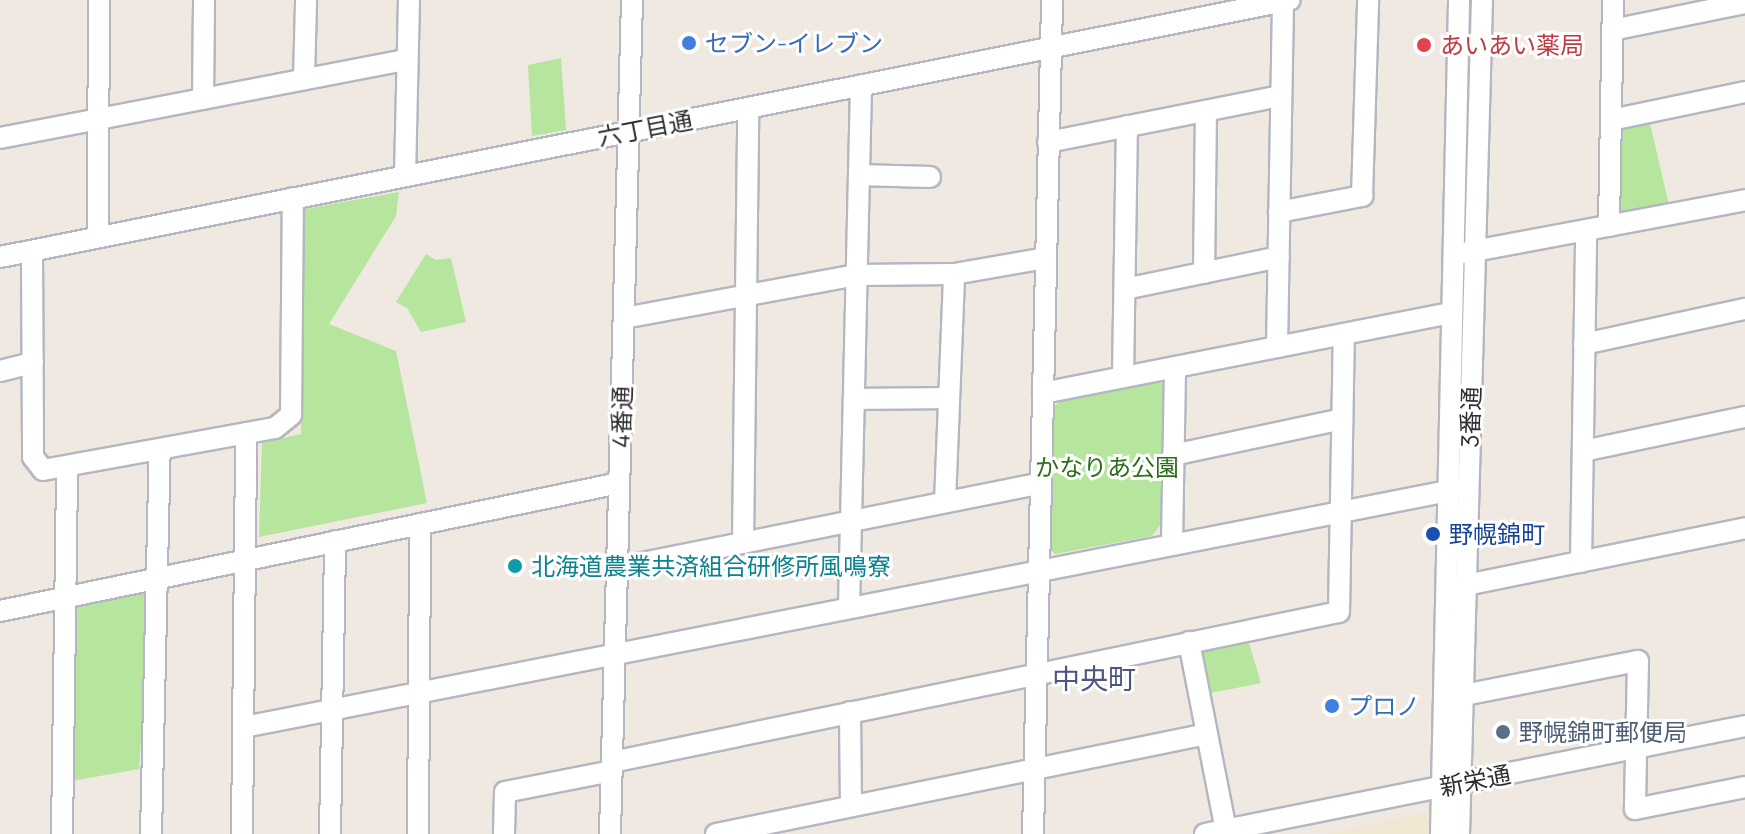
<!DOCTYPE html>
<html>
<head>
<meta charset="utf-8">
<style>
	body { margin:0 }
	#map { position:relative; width:1745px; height:834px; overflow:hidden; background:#efe9e1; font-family:Manrope,"Noto Sans JP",sans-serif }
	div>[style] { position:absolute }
	.education>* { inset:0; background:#f0e6d1 }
	.green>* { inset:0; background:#b6e59e }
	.roads { filter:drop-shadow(2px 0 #b4b7c1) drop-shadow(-2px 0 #b4b7c1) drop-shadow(0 2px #b4b7c1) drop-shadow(0 -2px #b4b7c1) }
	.minor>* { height:20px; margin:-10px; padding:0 10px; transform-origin:10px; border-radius:10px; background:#fff }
	.dots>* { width:22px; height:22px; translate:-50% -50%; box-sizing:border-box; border:4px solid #fff; border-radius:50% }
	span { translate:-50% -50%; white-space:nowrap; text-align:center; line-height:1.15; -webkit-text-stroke:6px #fff; paint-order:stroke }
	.shop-label { font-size:24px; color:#366cbe }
	.left { translate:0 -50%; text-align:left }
	.health-label { font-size:24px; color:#be3a42 }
	.street-label { font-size:24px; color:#2e2e2e }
	.park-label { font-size:24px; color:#2c6e1b }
	.transit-label { font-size:24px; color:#164399 }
	.culture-label { font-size:24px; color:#0d838f }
	.service-label { font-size:24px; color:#4e5e75 }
	.quarter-label { font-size:28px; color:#4d5680 }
</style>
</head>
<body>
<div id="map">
	<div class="education">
		<i style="clip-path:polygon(1424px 813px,1431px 822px,1431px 834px,1325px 834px)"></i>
	</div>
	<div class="green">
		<i style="clip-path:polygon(561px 58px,566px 130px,532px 136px,528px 65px)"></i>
		<i style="clip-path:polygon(1649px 119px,1669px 205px,1621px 214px,1617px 130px)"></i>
		<i style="clip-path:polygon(399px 192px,396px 216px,329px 324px,396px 351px,427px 503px,259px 537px,262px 443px,301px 434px,305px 209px)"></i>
		<i style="clip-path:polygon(426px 254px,436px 260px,451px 258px,466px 322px,421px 332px,407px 308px,396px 302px)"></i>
		<i style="clip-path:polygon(1160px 381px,1166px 388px,1160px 525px,1152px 536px,1055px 554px,1051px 550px,1053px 408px,1061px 400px)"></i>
		<i style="clip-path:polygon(144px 593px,150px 604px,139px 769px,72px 781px,75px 612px,80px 604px)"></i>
		<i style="clip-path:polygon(1248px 640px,1261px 683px,1206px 694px,1199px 649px)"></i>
	</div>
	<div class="roads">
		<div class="minor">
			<i style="left:1612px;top:30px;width:136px;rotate:-11.5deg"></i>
			<i style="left:304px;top:79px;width:79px;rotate:-88.5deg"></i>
			<i style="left:203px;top:99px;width:99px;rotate:-89.4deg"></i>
			<i style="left:1611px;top:120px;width:137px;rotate:-11.8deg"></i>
			<i style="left:0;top:138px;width:413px;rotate:-10.9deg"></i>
			<i style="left:1048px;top:142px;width:237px;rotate:-11.2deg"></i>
			<i style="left:859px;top:175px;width:71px;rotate:1.6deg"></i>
			<i style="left:405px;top:176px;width:176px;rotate:-88.7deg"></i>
			<i style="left:1279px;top:212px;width:85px;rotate:-10.9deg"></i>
			<i style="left:1362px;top:196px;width:196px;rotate:-88.2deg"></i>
			<i style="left:1609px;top:226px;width:226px;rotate:-89deg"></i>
			<i style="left:98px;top:237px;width:237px;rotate:-89.8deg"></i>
			<i style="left:32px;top:251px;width:206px;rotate:89.7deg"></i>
			<i style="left:33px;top:457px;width:16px;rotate:52deg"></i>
			<i style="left:43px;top:470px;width:236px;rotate:-10.3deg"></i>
			<i style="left:275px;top:428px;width:21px;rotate:-39deg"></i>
			<i style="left:291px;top:415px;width:217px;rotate:-89.5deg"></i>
			<i style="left:1463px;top:253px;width:287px;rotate:-10.6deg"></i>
			<i style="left:0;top:257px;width:1315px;rotate:-11.27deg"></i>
			<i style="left:1204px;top:273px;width:162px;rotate:-89.3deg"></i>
			<i style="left:1125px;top:289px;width:157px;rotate:-11.7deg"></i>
			<i style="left:624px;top:318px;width:237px;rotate:-10.5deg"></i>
			<i style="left:857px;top:275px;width:97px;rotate:-0.6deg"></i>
			<i style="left:954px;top:274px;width:93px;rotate:-9.9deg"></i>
			<i style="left:1584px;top:344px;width:165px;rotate:-12.3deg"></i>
			<i style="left:1277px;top:347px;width:346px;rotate:-89deg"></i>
			<i style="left:0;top:371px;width:34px;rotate:-14deg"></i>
			<i style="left:1123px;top:377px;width:251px;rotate:-89.1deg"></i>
			<i style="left:1043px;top:393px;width:415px;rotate:-11.1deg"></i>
			<i style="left:854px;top:399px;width:95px;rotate:-0.6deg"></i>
			<i style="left:1583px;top:451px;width:166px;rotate:-11.9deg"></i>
			<i style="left:1173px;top:455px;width:173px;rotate:-12deg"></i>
			<i style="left:945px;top:502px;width:228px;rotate:-87.7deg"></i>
			<i style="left:743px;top:543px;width:435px;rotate:-89.3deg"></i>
			<i style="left:1172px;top:543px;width:176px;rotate:-89deg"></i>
			<i style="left:1581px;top:562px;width:332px;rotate:-89.1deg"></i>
			<i style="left:617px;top:568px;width:432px;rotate:-11.3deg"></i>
			<i style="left:1466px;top:585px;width:285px;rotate:-11.5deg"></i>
			<i style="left:849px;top:607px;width:522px;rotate:-88.68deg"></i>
			<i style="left:0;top:611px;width:632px;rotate:-11.68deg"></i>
			<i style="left:1189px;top:642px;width:192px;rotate:78.9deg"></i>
			<i style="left:1464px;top:695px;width:177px;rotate:-11.1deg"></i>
			<i style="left:1638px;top:661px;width:148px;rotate:91.2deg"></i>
			<i style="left:1635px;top:809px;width:112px;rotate:-11.3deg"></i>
			<i style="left:850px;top:712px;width:94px;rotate:89.4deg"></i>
			<i style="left:244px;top:727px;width:1247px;rotate:-11.09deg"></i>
			<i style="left:612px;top:762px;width:742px;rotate:-11.66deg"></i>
			<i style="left:1339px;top:612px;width:278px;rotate:-89deg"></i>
			<i style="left:62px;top:834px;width:368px;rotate:-89.2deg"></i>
			<i style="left:151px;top:834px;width:385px;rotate:-88.7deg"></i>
			<i style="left:242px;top:834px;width:401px;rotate:-89.4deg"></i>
			<i style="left:330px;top:834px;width:293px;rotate:-89deg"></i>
			<i style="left:418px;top:834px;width:310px;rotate:-89.6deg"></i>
			<i style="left:504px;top:834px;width:42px;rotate:-88.6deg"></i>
			<i style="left:505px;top:792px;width:109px;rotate:-11.1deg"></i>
			<i style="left:610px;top:834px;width:834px;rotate:-88.49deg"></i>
			<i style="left:716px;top:834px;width:501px;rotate:-11.51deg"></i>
			<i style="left:1033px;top:834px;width:834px;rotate:-88.69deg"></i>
			<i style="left:1205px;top:834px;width:551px;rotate:-11.31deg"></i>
			<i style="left:1441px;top:834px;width:834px;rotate:-88.76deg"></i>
			<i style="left:1459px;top:834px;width:834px;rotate:-88.42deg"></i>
		</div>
	</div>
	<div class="dots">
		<i style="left:689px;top:43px;background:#3f7fe0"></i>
		<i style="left:1424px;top:45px;background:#e0444e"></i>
		<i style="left:1433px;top:534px;background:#1a4fb4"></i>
		<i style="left:515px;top:566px;background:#0f9aa8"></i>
		<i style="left:1332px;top:706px;background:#3f7fe0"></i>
		<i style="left:1503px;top:732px;background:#5c6f8a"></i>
	</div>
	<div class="shop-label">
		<span class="left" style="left:705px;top:43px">セブン-イレブン</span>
		<span class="left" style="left:1348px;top:706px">プロノ</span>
	</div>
	<div class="health-label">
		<span class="left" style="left:1440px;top:45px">あいあい薬局</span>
	</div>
	<div class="street-label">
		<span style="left:645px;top:128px;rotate:-11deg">六丁目通</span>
		<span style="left:621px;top:417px;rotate:-88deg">4番通</span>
		<span style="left:1470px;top:417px;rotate:-88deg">3番通</span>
		<span style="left:1475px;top:780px;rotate:-11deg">新栄通</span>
	</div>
	<div class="park-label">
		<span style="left:1107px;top:467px">かなりあ公園</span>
	</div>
	<div class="transit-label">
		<span class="left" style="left:1449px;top:534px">野幌錦町</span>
	</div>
	<div class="culture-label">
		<span class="left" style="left:531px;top:566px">北海道農業共済組合研修所風鳴寮</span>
	</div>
	<div class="service-label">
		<span class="left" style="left:1519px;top:732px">野幌錦町郵便局</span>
	</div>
	<div class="quarter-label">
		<span style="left:1094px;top:678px">中央町</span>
	</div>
</div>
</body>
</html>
